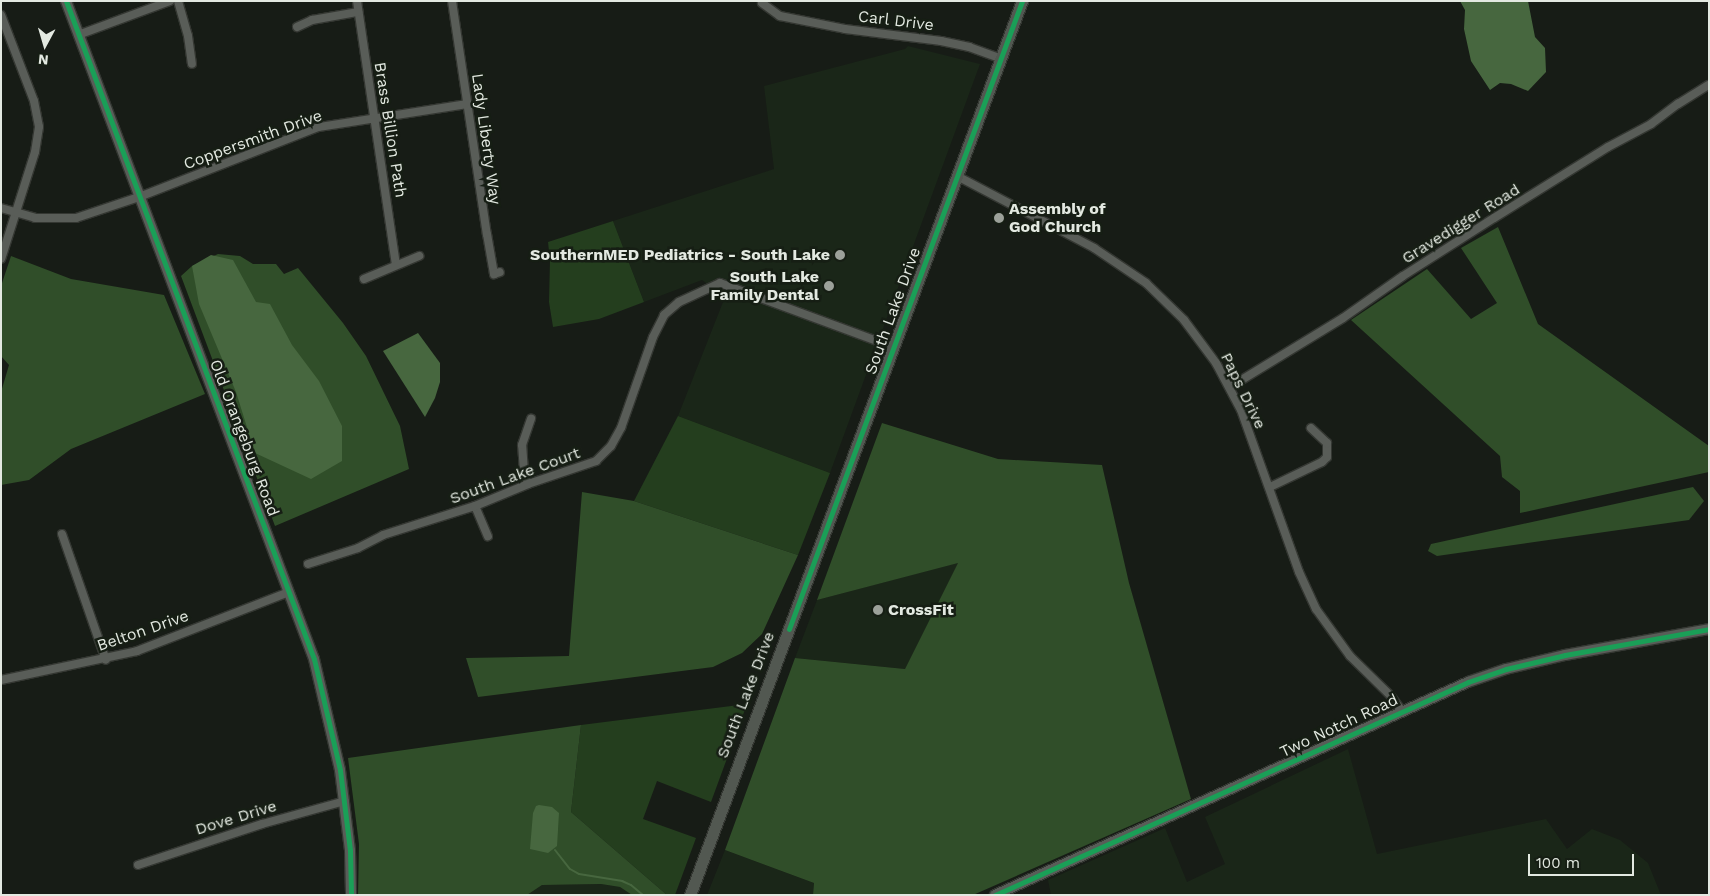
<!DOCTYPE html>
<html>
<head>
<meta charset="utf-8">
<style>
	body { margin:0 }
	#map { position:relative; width:1710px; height:896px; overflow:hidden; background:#171c16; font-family:"Work Sans",sans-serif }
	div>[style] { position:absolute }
	.built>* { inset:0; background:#1a2618 }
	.green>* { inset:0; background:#243e1e }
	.forest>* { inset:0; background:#304e29 }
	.water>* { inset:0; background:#47673f }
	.stream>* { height:2px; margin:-1px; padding:0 1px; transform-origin:1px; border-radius:1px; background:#47673f }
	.roads { filter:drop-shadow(1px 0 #343732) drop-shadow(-1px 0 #343732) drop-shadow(0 1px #343732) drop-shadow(0 -1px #343732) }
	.minor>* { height:8px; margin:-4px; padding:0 4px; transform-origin:4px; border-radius:4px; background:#595d58 }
	.tertiary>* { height:10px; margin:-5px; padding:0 5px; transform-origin:5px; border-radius:5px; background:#595d58 }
	.secondary>* { height:11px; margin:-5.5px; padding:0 5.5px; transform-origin:5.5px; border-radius:5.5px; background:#525851 }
	.cycleway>* { height:5px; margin:-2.5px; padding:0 2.5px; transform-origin:2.5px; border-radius:2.5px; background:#1a9f57 }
	.dots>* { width:14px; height:14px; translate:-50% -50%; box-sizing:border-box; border:2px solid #161e14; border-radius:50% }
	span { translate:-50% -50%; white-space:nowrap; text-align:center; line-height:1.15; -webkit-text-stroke:5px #161e14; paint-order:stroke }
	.street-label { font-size:16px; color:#e3e9e1 }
	.poi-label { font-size:16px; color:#e3e9e1; font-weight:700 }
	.left { translate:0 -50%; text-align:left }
	.right { translate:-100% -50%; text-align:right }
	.frame { position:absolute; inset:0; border:2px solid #e3e9e1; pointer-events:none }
	.north { position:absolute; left:20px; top:20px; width:50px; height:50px; -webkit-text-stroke:4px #161e14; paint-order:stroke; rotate:186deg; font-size:14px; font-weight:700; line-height:20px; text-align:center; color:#e3e9e1 }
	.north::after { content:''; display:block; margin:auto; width:18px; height:22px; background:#e3e9e1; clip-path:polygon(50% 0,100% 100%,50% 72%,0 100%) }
	.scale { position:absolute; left:1528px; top:854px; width:106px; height:22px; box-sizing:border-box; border:2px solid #e3e9e1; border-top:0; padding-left:6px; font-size:15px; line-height:18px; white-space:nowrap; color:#e3e9e1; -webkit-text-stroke:4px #161e14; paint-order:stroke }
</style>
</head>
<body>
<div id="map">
	<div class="built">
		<i style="clip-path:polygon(908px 46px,980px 64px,830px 473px,678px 416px,725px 297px,702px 280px,644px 302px,613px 221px,774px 169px,764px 86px,905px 49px)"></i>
		<i style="clip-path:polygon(959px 562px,905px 669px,795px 658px,817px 600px)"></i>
		<i style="clip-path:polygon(1348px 749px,1377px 854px,1546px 819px,1567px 849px,1592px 829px,1620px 840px,1648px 863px,1661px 895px,1051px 895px,1048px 880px,1165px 828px,1187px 882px,1225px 864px,1205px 817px)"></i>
		<i style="clip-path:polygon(725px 850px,814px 883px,813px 895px,707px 895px)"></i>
		<i style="clip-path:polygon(601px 884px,620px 887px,632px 895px,527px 895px,542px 885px)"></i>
	</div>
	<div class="green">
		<i style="clip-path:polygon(613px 221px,644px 302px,599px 319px,553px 327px,549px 302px,550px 260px,548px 242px)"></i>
		<i style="clip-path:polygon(678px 416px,830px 473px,798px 555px,634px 501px)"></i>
		<i style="clip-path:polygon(747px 704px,711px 802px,657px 781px,643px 819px,696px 838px,675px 895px,667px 895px,571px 812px,581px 725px)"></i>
	</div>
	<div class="forest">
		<i style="clip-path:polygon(1498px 227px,1538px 324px,1709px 446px,1709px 472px,1520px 513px,1520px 491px,1502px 477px,1500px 456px,1351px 320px,1427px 269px,1471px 319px,1497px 303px,1461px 248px)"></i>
		<i style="clip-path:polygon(218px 254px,240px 256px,253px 264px,276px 264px,284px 274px,298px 268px,343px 323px,366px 356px,400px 426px,409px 469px,275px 526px,181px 276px,192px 266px)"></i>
		<i style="clip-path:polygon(11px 256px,71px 279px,164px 295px,205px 394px,71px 449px,29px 480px,1px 485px,1px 392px,9px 365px,1px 356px,1px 286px)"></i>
		<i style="clip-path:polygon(882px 423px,998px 459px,1102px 465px,1129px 583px,1191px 799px,973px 895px,813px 895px,814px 883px,725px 850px,795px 658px,905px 669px,958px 563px,817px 600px)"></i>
		<i style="clip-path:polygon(1693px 487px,1704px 501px,1689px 520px,1437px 556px,1428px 551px,1431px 544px)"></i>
		<i style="clip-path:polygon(582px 492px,634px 501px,798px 555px,762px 634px,742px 653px,713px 667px,478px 697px,466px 658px,569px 656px)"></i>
		<i style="clip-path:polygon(581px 725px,571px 812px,667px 895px,632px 895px,620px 887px,601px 884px,542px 885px,527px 895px,358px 895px,359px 844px,348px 758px)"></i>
	</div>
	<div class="water">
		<i style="clip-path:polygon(1460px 1px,1528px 1px,1535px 37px,1545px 48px,1546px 72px,1528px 91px,1511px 84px,1500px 83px,1490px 90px,1471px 61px,1464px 29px,1465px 10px)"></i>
		<i style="clip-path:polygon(211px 255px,233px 260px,256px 302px,270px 304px,292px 345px,319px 381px,342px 426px,342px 461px,311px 479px,255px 453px,236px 392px,199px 304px,192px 266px)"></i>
		<i style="clip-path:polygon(418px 333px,440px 363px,440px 382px,435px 398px,425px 417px,383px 351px)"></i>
		<i style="clip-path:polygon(539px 805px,552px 807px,559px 813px,557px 846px,548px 853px,530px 849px,533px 813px,536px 806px)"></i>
	</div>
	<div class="stream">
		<i style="left:555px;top:850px;width:24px;rotate:52deg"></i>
		<i style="left:570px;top:869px;width:10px;rotate:29deg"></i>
		<i style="left:579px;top:874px;width:44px;rotate:9.2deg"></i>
		<i style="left:622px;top:881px;width:10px;rotate:24deg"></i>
		<i style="left:631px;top:885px;width:16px;rotate:40deg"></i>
	</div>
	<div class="roads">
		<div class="minor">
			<i style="left:178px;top:1px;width:36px;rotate:74deg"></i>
			<i style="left:188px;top:36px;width:28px;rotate:82deg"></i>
			<i style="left:357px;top:1px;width:266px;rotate:81.6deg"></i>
			<i style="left:452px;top:1px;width:236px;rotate:81.5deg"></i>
			<i style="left:487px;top:234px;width:41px;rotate:80.1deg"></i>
			<i style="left:494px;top:274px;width:6px;rotate:-18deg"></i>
			<i style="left:762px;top:3px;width:22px;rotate:36deg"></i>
			<i style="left:780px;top:16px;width:66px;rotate:11.3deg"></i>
			<i style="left:845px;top:29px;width:97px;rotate:7.1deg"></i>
			<i style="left:941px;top:41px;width:29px;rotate:12deg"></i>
			<i style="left:969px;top:47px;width:33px;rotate:20deg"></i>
			<i style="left:1px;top:15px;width:92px;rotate:69deg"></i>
			<i style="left:34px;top:101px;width:26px;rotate:79deg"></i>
			<i style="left:39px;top:127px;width:25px;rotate:99deg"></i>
			<i style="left:35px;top:152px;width:112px;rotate:107.6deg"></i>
			<i style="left:297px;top:27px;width:17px;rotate:-25deg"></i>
			<i style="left:312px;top:20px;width:47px;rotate:-9.9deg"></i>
			<i style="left:78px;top:35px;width:98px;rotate:-20.3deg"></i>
			<i style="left:957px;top:176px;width:155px;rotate:27.7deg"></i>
			<i style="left:1094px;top:248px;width:63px;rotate:33.9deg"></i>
			<i style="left:1146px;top:283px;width:53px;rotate:44.2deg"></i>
			<i style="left:1184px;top:320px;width:54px;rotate:53.3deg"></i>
			<i style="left:1216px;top:363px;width:53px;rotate:62deg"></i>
			<i style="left:1241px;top:410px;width:172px;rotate:70.3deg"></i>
			<i style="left:1299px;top:572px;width:41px;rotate:65.3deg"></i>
			<i style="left:1316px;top:609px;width:58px;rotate:54.1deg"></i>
			<i style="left:1350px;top:656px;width:57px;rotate:44.3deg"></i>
			<i style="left:1391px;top:696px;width:19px;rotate:54deg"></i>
			<i style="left:1px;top:208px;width:35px;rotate:16deg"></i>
			<i style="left:35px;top:218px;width:41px"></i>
			<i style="left:76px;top:218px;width:66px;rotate:-18.4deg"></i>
			<i style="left:139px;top:197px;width:193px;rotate:-21.3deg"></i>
			<i style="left:319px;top:127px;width:151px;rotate:-8.8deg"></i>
			<i style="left:364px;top:279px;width:60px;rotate:-22.7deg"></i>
			<i style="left:1230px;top:387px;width:132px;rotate:-31.4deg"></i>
			<i style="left:1343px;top:318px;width:73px;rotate:-35deg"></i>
			<i style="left:1403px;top:276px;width:108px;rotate:-32.5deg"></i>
			<i style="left:1494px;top:218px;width:134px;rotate:-31.9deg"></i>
			<i style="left:1608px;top:147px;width:49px;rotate:-28.1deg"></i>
			<i style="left:1651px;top:124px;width:34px;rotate:-37deg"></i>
			<i style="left:1678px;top:104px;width:36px;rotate:-32deg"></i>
			<i style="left:528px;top:484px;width:13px;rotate:-108deg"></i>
			<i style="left:524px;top:472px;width:27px;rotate:-94deg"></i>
			<i style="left:522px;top:445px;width:28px;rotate:-71deg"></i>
			<i style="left:1270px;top:487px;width:58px;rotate:-25.7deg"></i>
			<i style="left:1322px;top:462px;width:7px;rotate:-45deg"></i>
			<i style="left:1327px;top:457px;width:14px;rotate:-90deg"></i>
			<i style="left:1327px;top:443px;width:22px;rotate:-137deg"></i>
			<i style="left:475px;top:506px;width:33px;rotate:67deg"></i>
			<i style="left:62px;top:534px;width:133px;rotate:70.8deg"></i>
			<i style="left:308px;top:564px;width:52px;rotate:-17.7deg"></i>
			<i style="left:358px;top:548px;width:28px;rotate:-27deg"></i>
			<i style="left:383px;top:535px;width:96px;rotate:-17.5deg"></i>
			<i style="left:475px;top:506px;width:57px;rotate:-22.5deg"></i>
			<i style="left:528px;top:484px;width:72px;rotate:-18.7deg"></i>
			<i style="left:596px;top:461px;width:21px;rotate:-45deg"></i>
			<i style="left:611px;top:446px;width:21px;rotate:-61deg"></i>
			<i style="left:621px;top:428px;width:96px;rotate:-70.6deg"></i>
			<i style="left:653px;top:337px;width:25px;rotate:-63deg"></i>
			<i style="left:664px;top:315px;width:20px;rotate:-41deg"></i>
			<i style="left:679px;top:302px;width:45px;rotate:-24.9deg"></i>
			<i style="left:720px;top:283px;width:184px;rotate:20.3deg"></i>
			<i style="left:1px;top:680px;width:139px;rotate:-12deg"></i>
			<i style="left:137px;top:651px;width:163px;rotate:-21.2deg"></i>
			<i style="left:138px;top:865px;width:131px;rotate:-18.3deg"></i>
			<i style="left:262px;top:824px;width:86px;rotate:-15.5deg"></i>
		</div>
		<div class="tertiary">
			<i style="left:66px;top:1px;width:703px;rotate:69.35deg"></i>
			<i style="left:314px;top:659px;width:114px;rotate:76.8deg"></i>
			<i style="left:340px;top:770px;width:81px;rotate:82.9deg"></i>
			<i style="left:350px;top:850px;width:45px;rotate:88.7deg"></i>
			<i style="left:995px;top:895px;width:519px;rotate:-24.24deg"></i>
			<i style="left:1468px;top:682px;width:40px;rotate:-18.9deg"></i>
			<i style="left:1506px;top:669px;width:61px;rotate:-13.3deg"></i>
			<i style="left:1565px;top:655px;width:146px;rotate:-10.2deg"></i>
		</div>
		<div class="secondary">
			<i style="left:690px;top:895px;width:954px;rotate:-69.63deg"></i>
		</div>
	</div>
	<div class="cycleway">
		<i style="left:66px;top:1px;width:703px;rotate:69.35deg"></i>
		<i style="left:314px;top:659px;width:114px;rotate:76.8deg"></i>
		<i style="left:340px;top:770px;width:81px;rotate:82.9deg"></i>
		<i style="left:350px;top:850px;width:45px;rotate:88.7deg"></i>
		<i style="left:789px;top:629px;width:670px;rotate:-69.64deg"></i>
		<i style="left:995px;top:895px;width:519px;rotate:-24.24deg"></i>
		<i style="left:1468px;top:682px;width:40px;rotate:-18.9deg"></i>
		<i style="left:1506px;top:669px;width:61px;rotate:-13.3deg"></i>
		<i style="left:1565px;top:655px;width:146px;rotate:-10.2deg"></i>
	</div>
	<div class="dots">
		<i style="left:999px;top:218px;background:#9ca19a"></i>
		<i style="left:840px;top:255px;background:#9ca19a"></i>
		<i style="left:829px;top:286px;background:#9ca19a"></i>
		<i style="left:878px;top:610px;background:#9ca19a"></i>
	</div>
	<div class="street-label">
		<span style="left:896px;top:21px;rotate:7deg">Carl Drive</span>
		<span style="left:390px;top:130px;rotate:81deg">Brass Billion Path</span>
		<span style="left:486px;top:139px;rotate:82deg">Lady Liberty Way</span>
		<span style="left:253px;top:140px;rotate:-20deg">Coppersmith Drive</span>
		<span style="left:1461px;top:224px;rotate:-32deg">Gravedigger Road</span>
		<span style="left:893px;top:311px;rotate:-70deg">South Lake Drive</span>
		<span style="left:1243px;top:391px;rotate:64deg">Paps Drive</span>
		<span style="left:244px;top:438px;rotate:69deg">Old Orangeburg Road</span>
		<span style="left:515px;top:476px;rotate:-20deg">South Lake Court</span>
		<span style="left:143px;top:631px;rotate:-19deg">Belton Drive</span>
		<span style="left:746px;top:695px;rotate:-69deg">South Lake Drive</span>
		<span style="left:1339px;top:726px;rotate:-25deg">Two Notch Road</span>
		<span style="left:236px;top:818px;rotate:-17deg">Dove Drive</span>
	</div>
	<div class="poi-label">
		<span class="left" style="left:1009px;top:218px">Assembly of<br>God Church</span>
		<span class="right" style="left:830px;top:255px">SouthernMED Pediatrics - South Lake</span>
		<span class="right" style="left:819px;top:286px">South Lake<br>Family Dental</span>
		<span class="left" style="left:888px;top:610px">CrossFit</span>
	</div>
	<div class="frame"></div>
	<div class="north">N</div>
	<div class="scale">100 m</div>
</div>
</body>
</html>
